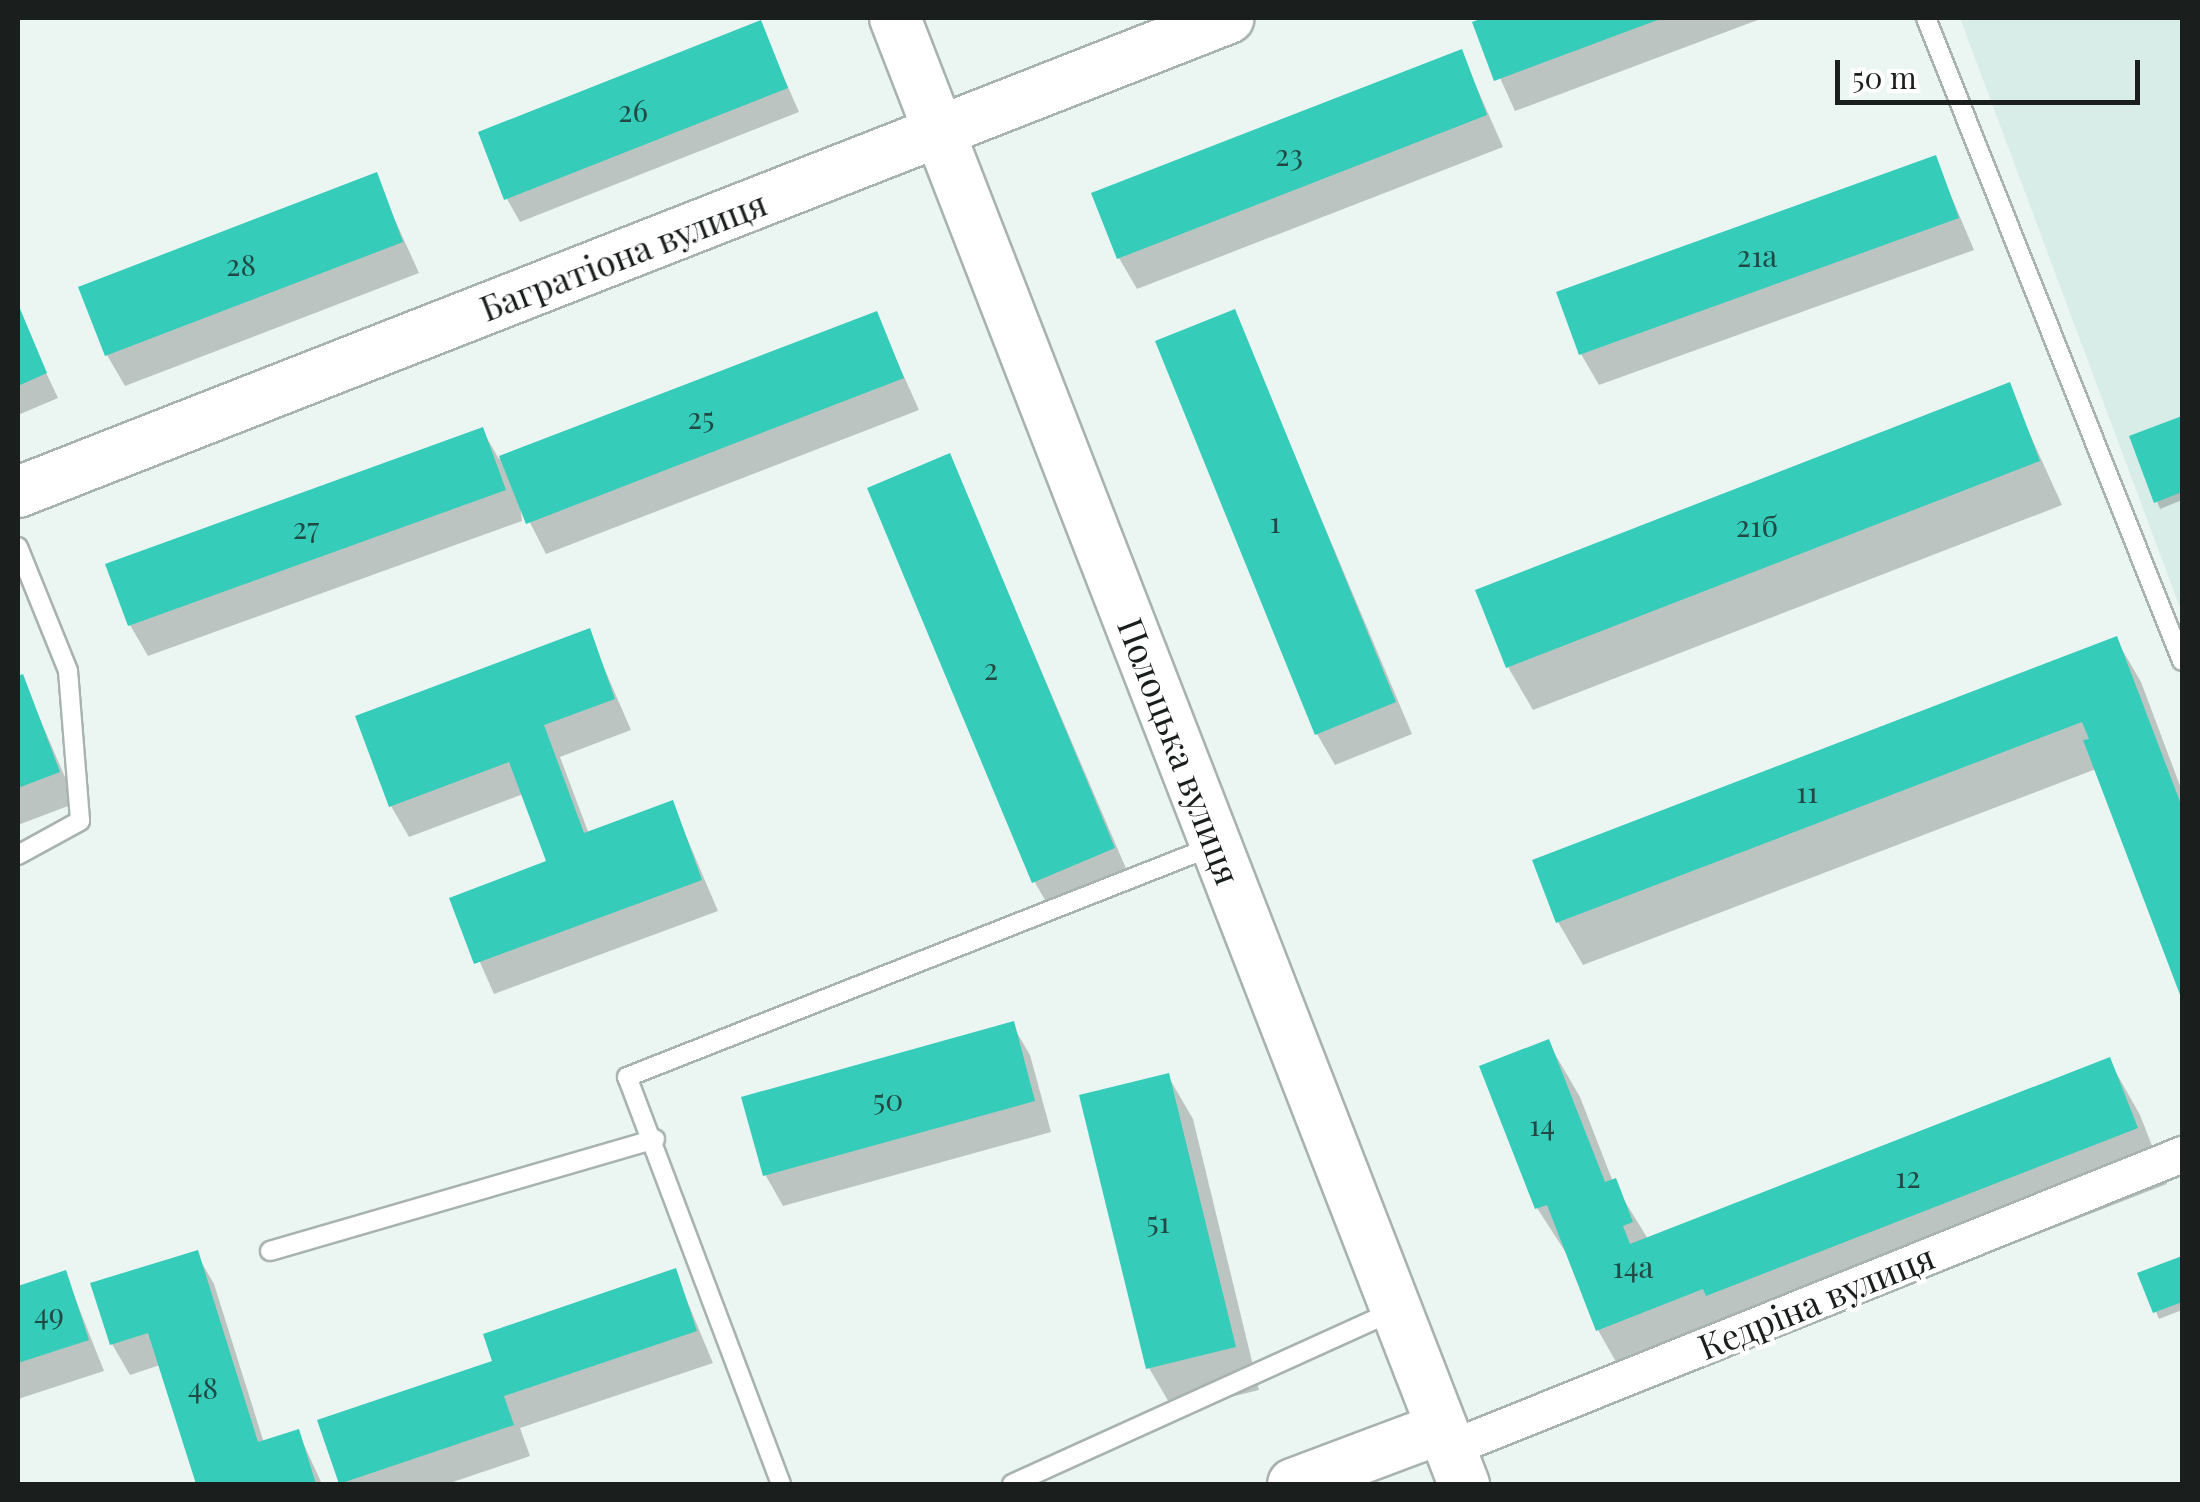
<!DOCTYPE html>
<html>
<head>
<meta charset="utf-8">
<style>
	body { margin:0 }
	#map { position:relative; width:2200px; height:1502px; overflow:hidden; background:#ebf6f3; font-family:"Playfair Display",serif }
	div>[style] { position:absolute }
	.built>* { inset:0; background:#d8ece8 }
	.shadow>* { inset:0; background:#0003 }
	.building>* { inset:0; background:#35ccba }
	.roads { filter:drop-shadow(2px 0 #a8b2b0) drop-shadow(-2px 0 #a8b2b0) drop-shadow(0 2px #a8b2b0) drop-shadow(0 -2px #a8b2b0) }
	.lane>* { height:18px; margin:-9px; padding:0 9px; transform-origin:9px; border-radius:9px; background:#fff }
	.street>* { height:35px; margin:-17.5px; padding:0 17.5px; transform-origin:17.5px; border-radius:17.5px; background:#fff }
	.secondary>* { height:50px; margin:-25px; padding:0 25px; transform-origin:25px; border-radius:25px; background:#fff }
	span { translate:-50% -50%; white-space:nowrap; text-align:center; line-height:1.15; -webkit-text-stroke:9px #fff; paint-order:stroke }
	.number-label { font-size:30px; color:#214a44 }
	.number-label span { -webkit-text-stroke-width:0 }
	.street-label { font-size:35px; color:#1a1e1d }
	.frame { position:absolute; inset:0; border:20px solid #1a1e1d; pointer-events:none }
	.scale { position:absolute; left:1835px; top:60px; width:305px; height:45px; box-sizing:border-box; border:5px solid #1a1e1d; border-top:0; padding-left:12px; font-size:30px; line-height:35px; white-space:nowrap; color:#1a1e1d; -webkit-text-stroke:8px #fff; paint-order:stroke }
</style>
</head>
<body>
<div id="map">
	<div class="built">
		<i style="clip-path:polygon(1960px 18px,2182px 18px,2182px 613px)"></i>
	</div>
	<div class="shadow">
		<i style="clip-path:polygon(1490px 18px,1763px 18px,1515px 111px,1475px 23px)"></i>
		<i style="clip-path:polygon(760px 23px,799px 112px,520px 222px,507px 199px)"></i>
		<i style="clip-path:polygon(1461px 52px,1503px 147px,1137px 289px,1119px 258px)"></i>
		<i style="clip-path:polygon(1935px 158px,1974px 250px,1599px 385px,1581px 354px)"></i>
		<i style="clip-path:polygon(375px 176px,419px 273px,125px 386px,107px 355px)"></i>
		<i style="clip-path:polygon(1234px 312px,1412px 734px,1335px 765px,1317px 734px)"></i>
		<i style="clip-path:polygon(18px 313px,58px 398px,18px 415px)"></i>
		<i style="clip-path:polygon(876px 314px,919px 410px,546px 554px,520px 503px,522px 521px,148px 656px,130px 625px,482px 430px,499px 459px)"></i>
		<i style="clip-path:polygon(2008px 386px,2062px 505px,1533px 710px,1508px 667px)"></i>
		<i style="clip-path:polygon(2182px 419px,2182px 500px,2160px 509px,2132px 438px)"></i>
		<i style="clip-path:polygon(949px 456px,1131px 880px,1052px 912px,1034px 881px)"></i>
		<i style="clip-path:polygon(588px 631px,631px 730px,560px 757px,589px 834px,672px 803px,718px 911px,494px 994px,452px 899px,549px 863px,523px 794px,409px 837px,391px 806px)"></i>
		<i style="clip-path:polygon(2116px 639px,2141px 682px,2182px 791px,2182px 994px,2096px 769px,1583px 965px,1558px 922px)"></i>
		<i style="clip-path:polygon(22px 677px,76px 803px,18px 825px,18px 679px)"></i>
		<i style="clip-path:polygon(1012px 1024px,1030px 1055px,1051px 1132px,783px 1206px,766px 1176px,744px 1099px)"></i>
		<i style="clip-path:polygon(1548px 1042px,1580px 1097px,1613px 1182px,1648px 1239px,2109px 1060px,2140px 1115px,2167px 1184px,1740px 1350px,1629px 1385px,1598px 1330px,1572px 1262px,1537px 1208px,1482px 1068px)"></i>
		<i style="clip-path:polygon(1168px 1076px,1193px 1119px,1259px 1390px,1174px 1411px,1149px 1368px)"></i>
		<i style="clip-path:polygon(196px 1253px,214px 1284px,264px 1443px,298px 1432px,322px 1484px,198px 1484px,160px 1365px,130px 1375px,112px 1344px)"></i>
		<i style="clip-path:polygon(2182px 1258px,2182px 1310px,2159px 1319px,2141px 1275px)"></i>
		<i style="clip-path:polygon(675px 1272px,713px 1363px,520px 1428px,530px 1456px,447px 1484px,341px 1484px,320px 1422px,495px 1362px)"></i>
		<i style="clip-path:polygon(65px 1273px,104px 1371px,18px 1399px,18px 1289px)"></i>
	</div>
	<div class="building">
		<i style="clip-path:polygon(1483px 18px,1663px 18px,1494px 81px,1472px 22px)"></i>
		<i style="clip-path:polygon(761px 20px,788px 88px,504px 200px,478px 132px)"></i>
		<i style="clip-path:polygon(1462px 49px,1487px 115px,1117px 259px,1091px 193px)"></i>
		<i style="clip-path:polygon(1936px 155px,1959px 218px,1579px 355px,1556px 292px)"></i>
		<i style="clip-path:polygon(377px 172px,403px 242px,105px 356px,78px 287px)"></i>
		<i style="clip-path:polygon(18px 304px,47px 373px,18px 386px)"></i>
		<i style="clip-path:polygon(1235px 309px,1396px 702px,1315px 735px,1155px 341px)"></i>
		<i style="clip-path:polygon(877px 311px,904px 378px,526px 524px,499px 456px)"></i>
		<i style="clip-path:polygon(2010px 382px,2040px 461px,1506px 668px,1475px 590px)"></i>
		<i style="clip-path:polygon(2182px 416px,2182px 492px,2154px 503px,2129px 436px)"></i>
		<i style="clip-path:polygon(483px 427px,506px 490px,128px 626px,105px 564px)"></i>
		<i style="clip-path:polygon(950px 453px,1115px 848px,1032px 883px,867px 488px)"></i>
		<i style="clip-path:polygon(590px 628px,615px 699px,544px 725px,584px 833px,673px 800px,702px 880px,474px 964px,449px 898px,546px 861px,509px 762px,389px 807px,355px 716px)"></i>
		<i style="clip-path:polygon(2117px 636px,2182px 807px,2182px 1000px,2083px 740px,2089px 739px,2082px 722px,1556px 923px,1532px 860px)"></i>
		<i style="clip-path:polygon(23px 674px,60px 772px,18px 788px,18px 676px)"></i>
		<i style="clip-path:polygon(1014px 1021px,1035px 1101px,763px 1176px,741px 1097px)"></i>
		<i style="clip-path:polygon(1549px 1039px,1605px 1182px,1616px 1178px,1633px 1222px,1623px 1226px,1630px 1244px,2110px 1057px,2138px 1128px,1706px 1296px,1703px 1289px,1596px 1331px,1547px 1205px,1535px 1209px,1479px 1066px)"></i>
		<i style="clip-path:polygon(1169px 1073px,1236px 1347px,1146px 1369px,1079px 1095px)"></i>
		<i style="clip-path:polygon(198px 1250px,258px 1442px,299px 1429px,316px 1484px,196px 1484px,148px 1333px,110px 1345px,90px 1283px)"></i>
		<i style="clip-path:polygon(2182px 1256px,2182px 1302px,2153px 1313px,2137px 1273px)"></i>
		<i style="clip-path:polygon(676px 1268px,697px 1331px,504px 1396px,514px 1425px,339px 1484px,317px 1420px,492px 1361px,483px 1334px)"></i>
		<i style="clip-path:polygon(66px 1270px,89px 1340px,18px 1363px,18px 1286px)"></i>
	</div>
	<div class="roads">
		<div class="lane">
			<i style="left:1926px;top:18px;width:692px;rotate:68.29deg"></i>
			<i style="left:18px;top:547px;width:134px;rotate:68deg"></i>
			<i style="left:68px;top:671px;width:150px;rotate:85.4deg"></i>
			<i style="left:80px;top:821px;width:71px;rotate:151.3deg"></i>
			<i style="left:270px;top:1251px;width:401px;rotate:-16.2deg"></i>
			<i style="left:781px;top:1484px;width:435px;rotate:-110.7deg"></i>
			<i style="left:627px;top:1077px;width:628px;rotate:-21.5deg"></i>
			<i style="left:1012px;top:1484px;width:419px;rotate:-24.4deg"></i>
		</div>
		<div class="street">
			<i style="left:1450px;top:1448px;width:789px;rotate:-21.88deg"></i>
		</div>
		<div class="secondary">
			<i style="left:895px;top:18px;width:1573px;rotate:68.79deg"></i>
			<i style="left:18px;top:492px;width:1300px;rotate:-21.38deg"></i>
			<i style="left:1293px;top:1484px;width:159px;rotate:-20.6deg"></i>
		</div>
	</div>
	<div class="number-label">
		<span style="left:633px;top:110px">26</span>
		<span style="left:1289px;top:154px">23</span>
		<span style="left:1757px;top:255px">21а</span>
		<span style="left:241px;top:264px">28</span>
		<span style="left:701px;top:417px">25</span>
		<span style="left:1275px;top:521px">1</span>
		<span style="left:1757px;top:525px">21б</span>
		<span style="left:306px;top:527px">27</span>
		<span style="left:991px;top:668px">2</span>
		<span style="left:1807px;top:791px">11</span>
		<span style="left:888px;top:1099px">50</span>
		<span style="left:1542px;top:1124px">14</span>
		<span style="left:1908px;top:1176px">12</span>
		<span style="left:1158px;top:1221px">51</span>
		<span style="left:1633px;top:1266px">14а</span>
		<span style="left:49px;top:1313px">49</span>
		<span style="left:203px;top:1387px">48</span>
	</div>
	<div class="street-label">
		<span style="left:623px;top:255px;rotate:-21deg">Багратіона вулиця</span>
		<span style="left:1180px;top:751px;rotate:69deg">Полоцька вулиця</span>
		<span style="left:1816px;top:1301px;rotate:-22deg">Кедріна вулиця</span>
	</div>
	<div class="frame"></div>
	<div class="scale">50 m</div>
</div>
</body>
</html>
